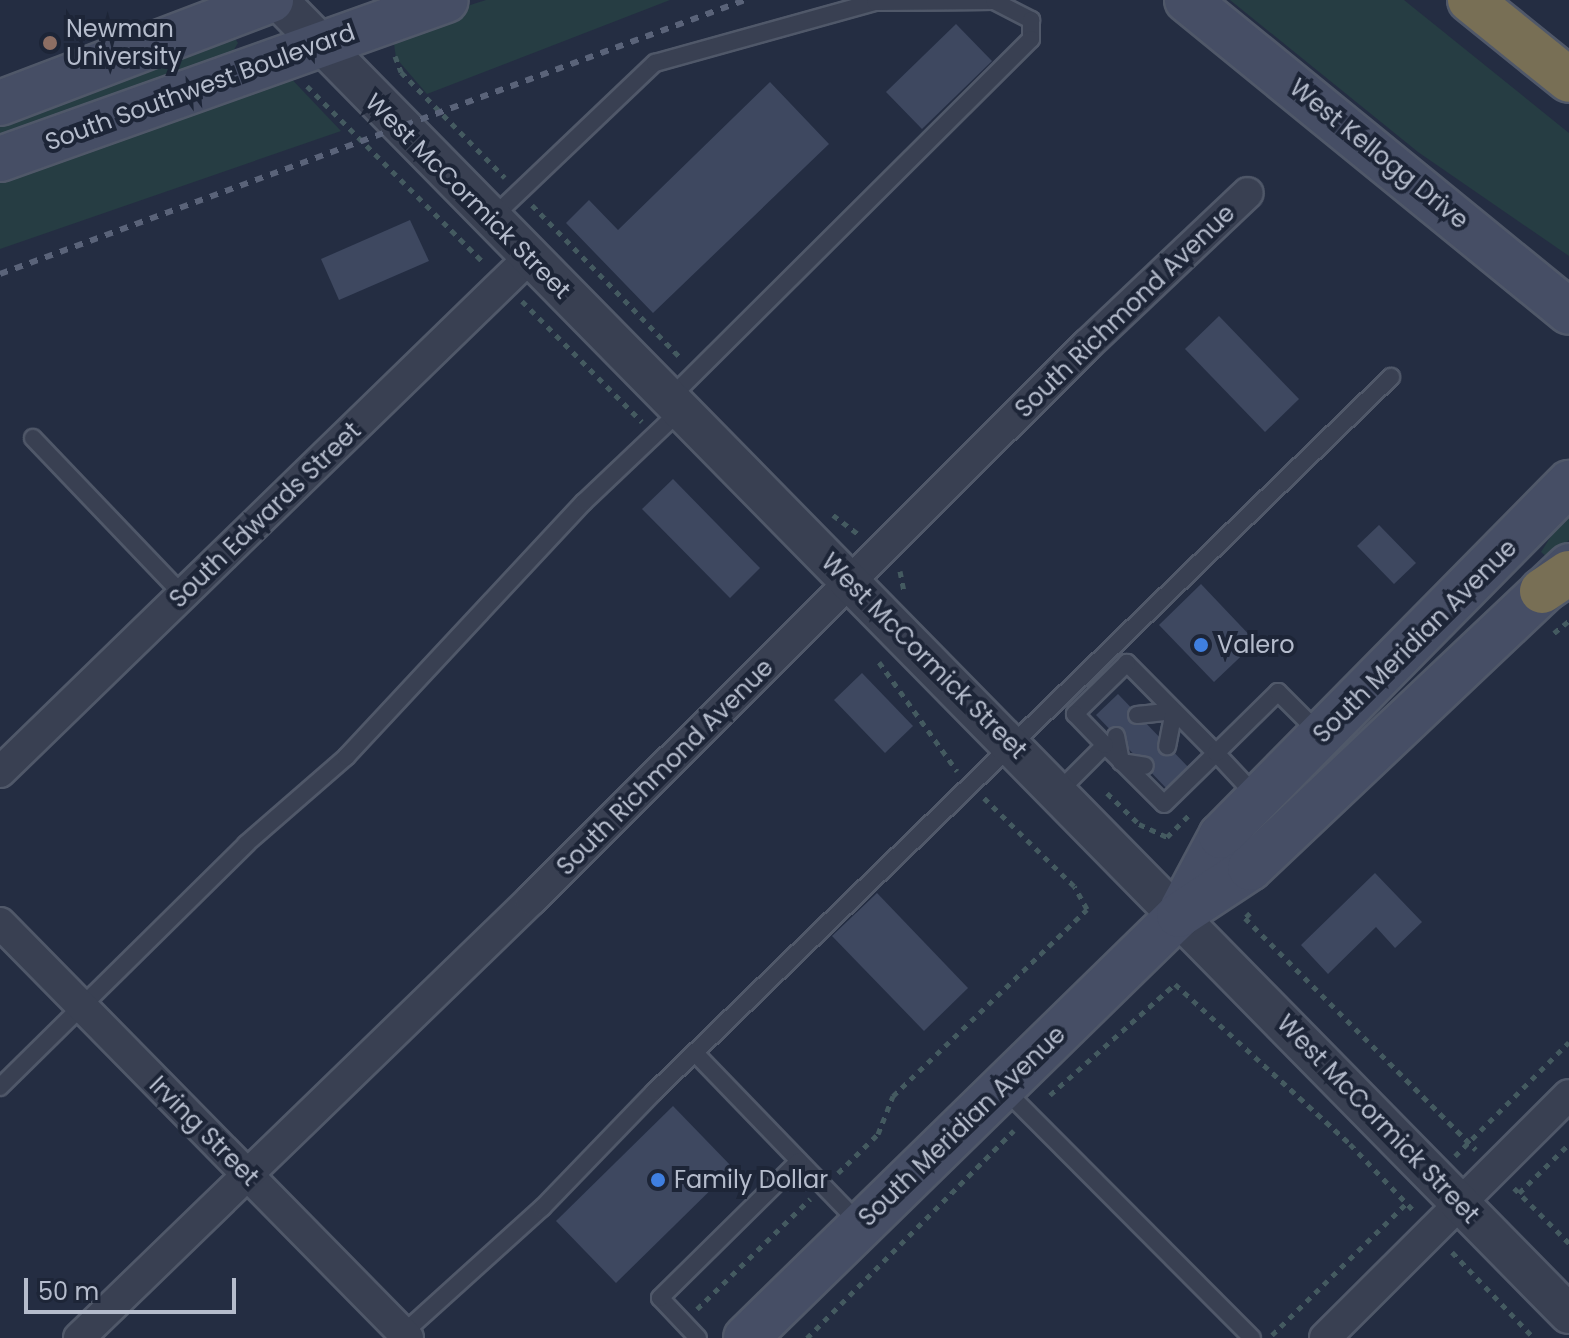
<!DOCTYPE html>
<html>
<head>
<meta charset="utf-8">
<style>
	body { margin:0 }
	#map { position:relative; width:1569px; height:1338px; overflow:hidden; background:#242d42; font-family:Poppins,sans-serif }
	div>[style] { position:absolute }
	.green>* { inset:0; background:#263d43 }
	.building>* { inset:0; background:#3e4860 }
	.path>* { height:5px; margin-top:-2.5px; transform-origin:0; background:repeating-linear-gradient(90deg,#445a60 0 6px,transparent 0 12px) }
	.roads { filter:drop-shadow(2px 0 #505869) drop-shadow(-2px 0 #505869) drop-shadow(0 2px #505869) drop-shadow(0 -2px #505869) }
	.service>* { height:16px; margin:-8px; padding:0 8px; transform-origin:8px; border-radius:8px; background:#394052 }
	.minor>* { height:30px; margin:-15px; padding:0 15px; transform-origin:15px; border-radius:15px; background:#394052 }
	.tertiary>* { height:38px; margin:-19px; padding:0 19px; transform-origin:19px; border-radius:19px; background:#394052 }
	.secondary>* { height:44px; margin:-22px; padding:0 22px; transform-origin:22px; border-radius:22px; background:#464e65 }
	.motorway>* { height:44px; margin:-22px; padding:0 22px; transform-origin:22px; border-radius:22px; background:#786f55 }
	.rail>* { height:6px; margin-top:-3px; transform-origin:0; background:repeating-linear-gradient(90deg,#5a6379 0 8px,transparent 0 16px) }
	.dots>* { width:22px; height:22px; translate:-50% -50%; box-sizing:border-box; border:4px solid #1d2537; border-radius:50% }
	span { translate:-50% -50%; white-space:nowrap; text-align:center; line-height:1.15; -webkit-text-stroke:8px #1d2537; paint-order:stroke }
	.poi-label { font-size:24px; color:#b5bccc }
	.left { translate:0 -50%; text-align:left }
	.street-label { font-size:24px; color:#b5bccc }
	.scale { position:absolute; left:24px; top:1278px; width:212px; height:36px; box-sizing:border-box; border:4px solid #b5bccc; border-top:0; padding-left:10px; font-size:24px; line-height:28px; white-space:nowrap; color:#b5bccc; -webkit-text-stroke:6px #1d2537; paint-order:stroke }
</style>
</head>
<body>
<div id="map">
	<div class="green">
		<i style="clip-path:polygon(486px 0,670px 0,427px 94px,396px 58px,393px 37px,420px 21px)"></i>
		<i style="clip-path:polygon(1230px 0,1404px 0,1569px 133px,1569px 256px,1418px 152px)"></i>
		<i style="clip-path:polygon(234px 37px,238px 43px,230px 56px,0 140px,0 118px)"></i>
		<i style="clip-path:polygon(283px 70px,341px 131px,0 249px,0 178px)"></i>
		<i style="clip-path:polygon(1569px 508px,1569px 540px,1549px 559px,1541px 552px)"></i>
	</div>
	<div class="building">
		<i style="clip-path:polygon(956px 24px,992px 61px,922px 129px,886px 92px)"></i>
		<i style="clip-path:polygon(770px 82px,829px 144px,653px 313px,566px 223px,589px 200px,618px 230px)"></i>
		<i style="clip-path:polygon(410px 220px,429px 261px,339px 300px,321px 259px)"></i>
		<i style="clip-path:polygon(1219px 316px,1299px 399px,1265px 432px,1185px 349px)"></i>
		<i style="clip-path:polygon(673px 479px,760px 568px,730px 598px,642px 509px)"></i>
		<i style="clip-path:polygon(1379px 525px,1416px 563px,1394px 584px,1357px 546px)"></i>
		<i style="clip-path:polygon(1201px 584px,1256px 642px,1214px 682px,1159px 625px)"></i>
		<i style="clip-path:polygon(862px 673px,913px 726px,885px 753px,834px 700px)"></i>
		<i style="clip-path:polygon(1118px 694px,1190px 769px,1168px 790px,1096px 715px)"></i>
		<i style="clip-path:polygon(1375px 873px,1422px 922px,1395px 948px,1376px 927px,1328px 974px,1301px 945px)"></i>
		<i style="clip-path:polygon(877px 893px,968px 988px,924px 1031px,832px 936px)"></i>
		<i style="clip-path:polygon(673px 1106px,733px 1168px,616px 1283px,556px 1221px)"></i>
	</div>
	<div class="path">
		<i style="left:395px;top:56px;width:17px;rotate:69deg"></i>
		<i style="left:401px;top:72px;width:148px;rotate:45.5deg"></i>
		<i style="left:307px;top:86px;width:250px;rotate:45deg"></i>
		<i style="left:532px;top:205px;width:214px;rotate:45.8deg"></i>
		<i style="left:522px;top:301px;width:170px;rotate:45.2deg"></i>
		<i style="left:833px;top:515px;width:34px;rotate:37deg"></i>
		<i style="left:900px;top:571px;width:21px;rotate:79deg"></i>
		<i style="left:1554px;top:633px;width:19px;rotate:-39deg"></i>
		<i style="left:879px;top:662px;width:134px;rotate:54.4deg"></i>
		<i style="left:1107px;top:793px;width:45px;rotate:44.1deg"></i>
		<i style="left:1139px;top:824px;width:31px;rotate:25deg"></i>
		<i style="left:1167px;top:837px;width:34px;rotate:-45deg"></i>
		<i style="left:1250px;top:913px;width:7px;rotate:135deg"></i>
		<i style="left:1245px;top:918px;width:327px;rotate:45.1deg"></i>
		<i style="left:1050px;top:1095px;width:167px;rotate:-41.6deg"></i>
		<i style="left:1175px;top:984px;width:237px;rotate:42.4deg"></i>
		<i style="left:1350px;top:1144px;width:94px;rotate:46.3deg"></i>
		<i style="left:1455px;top:1156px;width:161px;rotate:-45deg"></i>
		<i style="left:838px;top:1173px;width:56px;rotate:-44.3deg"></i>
		<i style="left:878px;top:1134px;width:41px;rotate:-68.5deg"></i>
		<i style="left:893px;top:1096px;width:269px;rotate:-43.9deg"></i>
		<i style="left:1087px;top:909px;width:26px;rotate:-119deg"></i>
		<i style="left:1074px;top:886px;width:126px;rotate:-135.6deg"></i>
		<i style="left:1514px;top:1188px;width:78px;rotate:45deg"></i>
		<i style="left:1519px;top:1193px;width:70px;rotate:-44.4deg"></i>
		<i style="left:1452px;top:1252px;width:119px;rotate:46.4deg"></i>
		<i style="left:697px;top:1309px;width:158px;rotate:-44.2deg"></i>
		<i style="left:1272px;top:1335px;width:190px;rotate:-44.4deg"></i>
		<i style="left:807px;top:1338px;width:293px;rotate:-45.1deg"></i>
	</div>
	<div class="roads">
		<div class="service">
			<i style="left:492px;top:218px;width:225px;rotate:-43.6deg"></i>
			<i style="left:655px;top:63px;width:228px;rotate:-15.5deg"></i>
			<i style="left:875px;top:2px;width:119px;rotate:-0.5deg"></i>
			<i style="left:994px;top:1px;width:42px;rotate:27.2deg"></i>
			<i style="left:1031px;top:20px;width:19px;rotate:90deg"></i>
			<i style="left:1031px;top:39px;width:511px;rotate:135.16deg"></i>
			<i style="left:33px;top:438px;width:217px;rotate:46.3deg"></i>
			<i style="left:1137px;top:715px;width:37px;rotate:-6deg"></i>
			<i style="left:1174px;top:711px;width:36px;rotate:101deg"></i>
			<i style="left:1116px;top:736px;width:26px;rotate:79deg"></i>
			<i style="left:1121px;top:762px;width:24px;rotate:9deg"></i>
			<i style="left:1058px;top:792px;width:66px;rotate:-45deg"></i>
			<i style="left:1105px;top:745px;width:83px;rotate:45deg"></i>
			<i style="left:1164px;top:804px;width:73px;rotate:-44.4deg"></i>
			<i style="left:1216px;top:753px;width:127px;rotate:-134.7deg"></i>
			<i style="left:1127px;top:663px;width:73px;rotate:135.6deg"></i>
			<i style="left:1075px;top:714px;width:43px;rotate:45.9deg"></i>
			<i style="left:1258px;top:798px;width:62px;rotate:-133deg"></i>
			<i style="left:1216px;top:753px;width:87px;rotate:-44.5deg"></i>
			<i style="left:1278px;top:692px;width:59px;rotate:45deg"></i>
			<i style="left:695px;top:1053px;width:238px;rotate:46deg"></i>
			<i style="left:0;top:1087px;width:346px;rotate:-44.6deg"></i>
			<i style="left:246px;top:844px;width:133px;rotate:-41deg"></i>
			<i style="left:346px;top:757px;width:349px;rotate:-47deg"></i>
			<i style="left:584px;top:502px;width:134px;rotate:-43.5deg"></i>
			<i style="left:1004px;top:1089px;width:351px;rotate:45.1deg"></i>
			<i style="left:399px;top:1337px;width:193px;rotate:-42.1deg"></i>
			<i style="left:542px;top:1208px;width:161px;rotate:-46deg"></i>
			<i style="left:654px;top:1092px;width:1027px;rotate:-44.13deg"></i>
			<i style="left:698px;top:1338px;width:55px;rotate:-133.5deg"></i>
			<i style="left:660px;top:1298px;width:195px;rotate:-44.6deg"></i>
		</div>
		<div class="minor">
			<i style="left:0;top:772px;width:738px;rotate:-44.18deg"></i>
			<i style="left:0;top:923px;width:582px;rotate:45.49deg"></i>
			<i style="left:79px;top:1338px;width:629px;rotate:-44.1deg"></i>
			<i style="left:531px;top:900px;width:786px;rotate:-44.95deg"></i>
			<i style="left:1087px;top:345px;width:221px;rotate:-43.4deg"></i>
			<i style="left:1325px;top:1338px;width:344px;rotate:-44.9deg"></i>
		</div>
		<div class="tertiary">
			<i style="left:278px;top:0;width:1842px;rotate:45.51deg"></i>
		</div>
		<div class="secondary">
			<i style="left:1187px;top:0;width:493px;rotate:39.2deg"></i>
			<i style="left:0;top:103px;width:290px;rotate:-20.8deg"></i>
			<i style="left:0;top:159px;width:473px;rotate:-19.6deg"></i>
			<i style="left:1182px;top:909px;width:83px;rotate:-61.9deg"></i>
			<i style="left:1221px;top:836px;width:496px;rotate:-45.4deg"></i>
			<i style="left:746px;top:1338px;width:605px;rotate:-44.33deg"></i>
			<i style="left:1179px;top:915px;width:85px;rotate:-33.5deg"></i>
			<i style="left:1250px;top:868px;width:439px;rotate:-43.4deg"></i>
		</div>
		<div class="motorway">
			<i style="left:1470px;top:0;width:127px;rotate:38.9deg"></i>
			<i style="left:1542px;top:591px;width:32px;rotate:-34deg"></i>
		</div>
	</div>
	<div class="rail">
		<i style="left:0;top:274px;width:794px;rotate:-20.19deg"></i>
	</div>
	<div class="dots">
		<i style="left:50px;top:43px;background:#8d6e63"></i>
		<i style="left:1201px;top:645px;background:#3f7fe0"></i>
		<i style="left:658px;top:1180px;background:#3f7fe0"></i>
	</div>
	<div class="poi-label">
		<span class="left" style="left:66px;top:43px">Newman<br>University</span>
		<span class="left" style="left:1217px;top:645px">Valero</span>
		<span class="left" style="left:674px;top:1180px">Family Dollar</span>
	</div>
	<div class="street-label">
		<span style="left:200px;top:87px;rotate:-20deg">South Southwest Boulevard</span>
		<span style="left:1379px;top:154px;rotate:39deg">West Kellogg Drive</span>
		<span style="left:468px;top:196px;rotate:45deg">West McCormick Street</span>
		<span style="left:1125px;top:311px;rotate:-44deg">South Richmond Avenue</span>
		<span style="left:265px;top:515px;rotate:-44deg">South Edwards Street</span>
		<span style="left:1415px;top:641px;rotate:-45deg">South Meridian Avenue</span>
		<span style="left:924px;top:656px;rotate:45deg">West McCormick Street</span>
		<span style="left:665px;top:767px;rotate:-45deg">South Richmond Avenue</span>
		<span style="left:1378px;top:1119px;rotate:46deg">West McCormick Street</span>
		<span style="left:962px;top:1126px;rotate:-44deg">South Meridian Avenue</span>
		<span style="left:204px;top:1131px;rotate:45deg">Irving Street</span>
	</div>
	<div class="scale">50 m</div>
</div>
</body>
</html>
